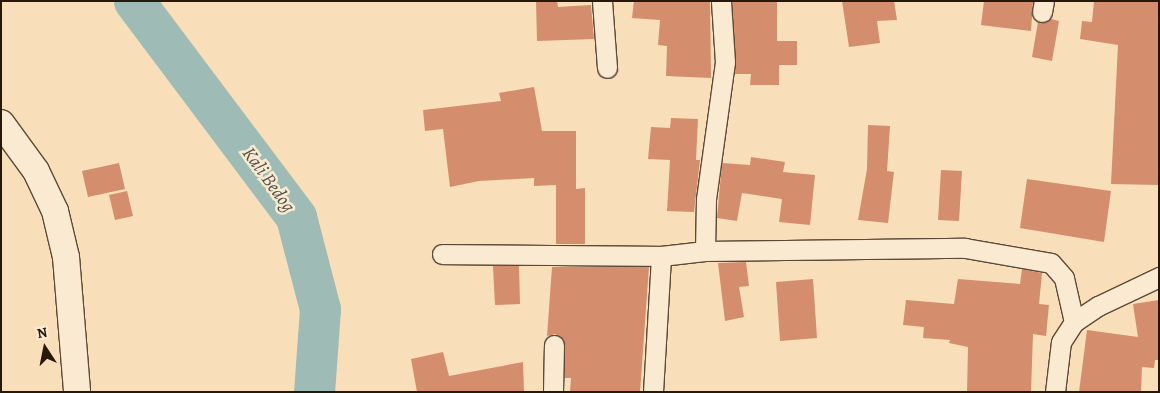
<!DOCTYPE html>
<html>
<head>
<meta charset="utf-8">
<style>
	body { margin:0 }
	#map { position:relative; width:1160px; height:393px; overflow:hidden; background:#f8dfb9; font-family:Alegreya,serif }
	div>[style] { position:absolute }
	.river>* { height:41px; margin:-20.5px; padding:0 20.5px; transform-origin:20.5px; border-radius:20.5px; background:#9ebcb5 }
	.building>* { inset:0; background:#d48d6d }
	.roads { filter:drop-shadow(1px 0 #5b4a37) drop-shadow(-1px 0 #5b4a37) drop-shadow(0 1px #5b4a37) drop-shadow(0 -1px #5b4a37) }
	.minor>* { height:19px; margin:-9.5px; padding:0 9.5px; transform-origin:9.5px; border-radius:9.5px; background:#faead2 }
	.secondary>* { height:26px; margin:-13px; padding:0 13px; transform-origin:13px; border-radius:13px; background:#faead2 }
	span { translate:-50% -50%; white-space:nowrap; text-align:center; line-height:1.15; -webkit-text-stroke:5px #faead2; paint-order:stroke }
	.water-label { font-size:19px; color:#515147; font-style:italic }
	.frame { position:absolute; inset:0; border:2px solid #27180c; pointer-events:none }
	.north { position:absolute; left:20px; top:323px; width:50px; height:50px; -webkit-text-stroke:4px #faead2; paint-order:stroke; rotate:349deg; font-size:14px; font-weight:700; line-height:20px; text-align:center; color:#27180c }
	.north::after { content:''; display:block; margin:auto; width:18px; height:22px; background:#27180c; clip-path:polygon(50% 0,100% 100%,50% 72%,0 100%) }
</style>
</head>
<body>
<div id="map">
	<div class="river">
		<i style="left:134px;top:1px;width:270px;rotate:53.1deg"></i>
		<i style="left:296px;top:217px;width:95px;rotate:75.4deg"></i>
		<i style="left:320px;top:309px;width:83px;rotate:94.1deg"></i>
	</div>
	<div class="building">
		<i style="clip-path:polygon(536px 1px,557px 1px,558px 7px,591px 5px,594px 39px,537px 41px)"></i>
		<i style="clip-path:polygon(634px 1px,710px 1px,711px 78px,666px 76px,667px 46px,658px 45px,660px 20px,632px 18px)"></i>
		<i style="clip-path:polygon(732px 1px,777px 1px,777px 41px,797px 41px,797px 65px,779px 65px,779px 85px,750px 85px,751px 74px,735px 74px)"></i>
		<i style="clip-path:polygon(842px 1px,894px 1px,897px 20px,877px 21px,880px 43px,849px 47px)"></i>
		<i style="clip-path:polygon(984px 1px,1033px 1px,1031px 31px,981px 25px)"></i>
		<i style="clip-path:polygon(1094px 1px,1159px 1px,1159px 185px,1111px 184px,1118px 45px,1080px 39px,1082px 21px,1092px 22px)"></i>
		<i style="clip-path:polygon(1051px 19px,1059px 21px,1052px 61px,1032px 57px,1038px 22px)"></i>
		<i style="clip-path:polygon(534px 87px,542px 131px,576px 131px,576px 189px,585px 188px,585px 244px,556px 244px,556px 185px,534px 186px,534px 178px,479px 181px,450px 187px,443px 129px,425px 131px,423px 110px,501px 101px,499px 93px)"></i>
		<i style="clip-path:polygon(671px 118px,698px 119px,696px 160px,700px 160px,694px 212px,667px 211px,670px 160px,648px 159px,651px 127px,670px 128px)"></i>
		<i style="clip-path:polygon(868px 125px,890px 126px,887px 171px,894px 172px,888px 223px,858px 220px,867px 169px)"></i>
		<i style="clip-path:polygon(751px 157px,785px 162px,783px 172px,815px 175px,810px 225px,779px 222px,782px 199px,742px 193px,737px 221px,717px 218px,722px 163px,750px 165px)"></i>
		<i style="clip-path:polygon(119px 163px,125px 189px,88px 197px,82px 171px)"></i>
		<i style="clip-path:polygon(941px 170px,962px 171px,959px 221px,938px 220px)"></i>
		<i style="clip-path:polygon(1027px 179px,1111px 191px,1104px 242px,1020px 228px)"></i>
		<i style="clip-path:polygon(127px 191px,133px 216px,115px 220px,109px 195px)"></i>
		<i style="clip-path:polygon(746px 262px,749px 286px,739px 287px,744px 317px,725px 321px,718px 263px)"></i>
		<i style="clip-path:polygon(493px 266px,519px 266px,520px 304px,495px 305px)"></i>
		<i style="clip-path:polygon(552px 267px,649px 267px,640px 392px,570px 392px,571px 378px,565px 378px,564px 340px,555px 334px,547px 336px)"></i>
		<i style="clip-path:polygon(1022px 269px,1042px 273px,1039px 304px,1049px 305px,1046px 336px,1033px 334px,1031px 392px,967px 392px,968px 347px,949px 343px,950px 340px,923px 338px,924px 327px,903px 325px,906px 300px,954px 304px,958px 279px,1020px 284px)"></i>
		<i style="clip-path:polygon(813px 279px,817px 338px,780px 341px,776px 282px)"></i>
		<i style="clip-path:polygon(1159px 300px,1159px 360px,1155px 360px,1154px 368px,1142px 367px,1141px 392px,1079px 392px,1087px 330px,1138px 337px,1133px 304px)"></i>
		<i style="clip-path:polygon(443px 352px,449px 376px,523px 362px,524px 392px,417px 392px,411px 359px)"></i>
	</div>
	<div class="roads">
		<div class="minor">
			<i style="left:602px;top:1px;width:67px;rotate:85.7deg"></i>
			<i style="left:1042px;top:12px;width:11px;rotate:-80deg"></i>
			<i style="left:705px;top:251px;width:52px;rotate:-88.9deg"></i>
			<i style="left:706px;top:199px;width:138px;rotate:-82.1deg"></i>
			<i style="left:725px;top:62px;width:61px;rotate:-93.8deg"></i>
			<i style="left:442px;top:254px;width:219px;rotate:0.5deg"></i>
			<i style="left:553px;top:392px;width:47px;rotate:-88.8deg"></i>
			<i style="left:653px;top:392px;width:136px;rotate:-86.6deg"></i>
			<i style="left:661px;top:256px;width:44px;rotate:-6.5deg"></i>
			<i style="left:705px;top:251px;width:260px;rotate:-0.7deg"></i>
			<i style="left:965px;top:248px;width:87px;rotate:9.9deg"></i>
			<i style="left:1051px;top:263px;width:20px;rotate:49deg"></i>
			<i style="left:1064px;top:278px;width:45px;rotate:77.2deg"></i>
			<i style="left:1055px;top:392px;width:50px;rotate:-83.2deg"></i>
			<i style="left:1061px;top:342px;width:24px;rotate:-57deg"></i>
			<i style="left:1074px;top:322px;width:29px;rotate:-34deg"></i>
			<i style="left:1098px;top:306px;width:68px;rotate:-25.4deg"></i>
		</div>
		<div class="secondary">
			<i style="left:1px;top:123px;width:59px;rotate:53.9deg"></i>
			<i style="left:36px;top:171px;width:44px;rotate:64.6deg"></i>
			<i style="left:55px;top:211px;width:47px;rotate:76.6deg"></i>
			<i style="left:66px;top:257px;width:135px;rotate:85.3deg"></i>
		</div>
	</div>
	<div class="water-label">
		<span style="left:268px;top:180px;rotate:54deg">Kali Bedog</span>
	</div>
	<div class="frame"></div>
	<div class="north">N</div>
</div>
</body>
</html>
